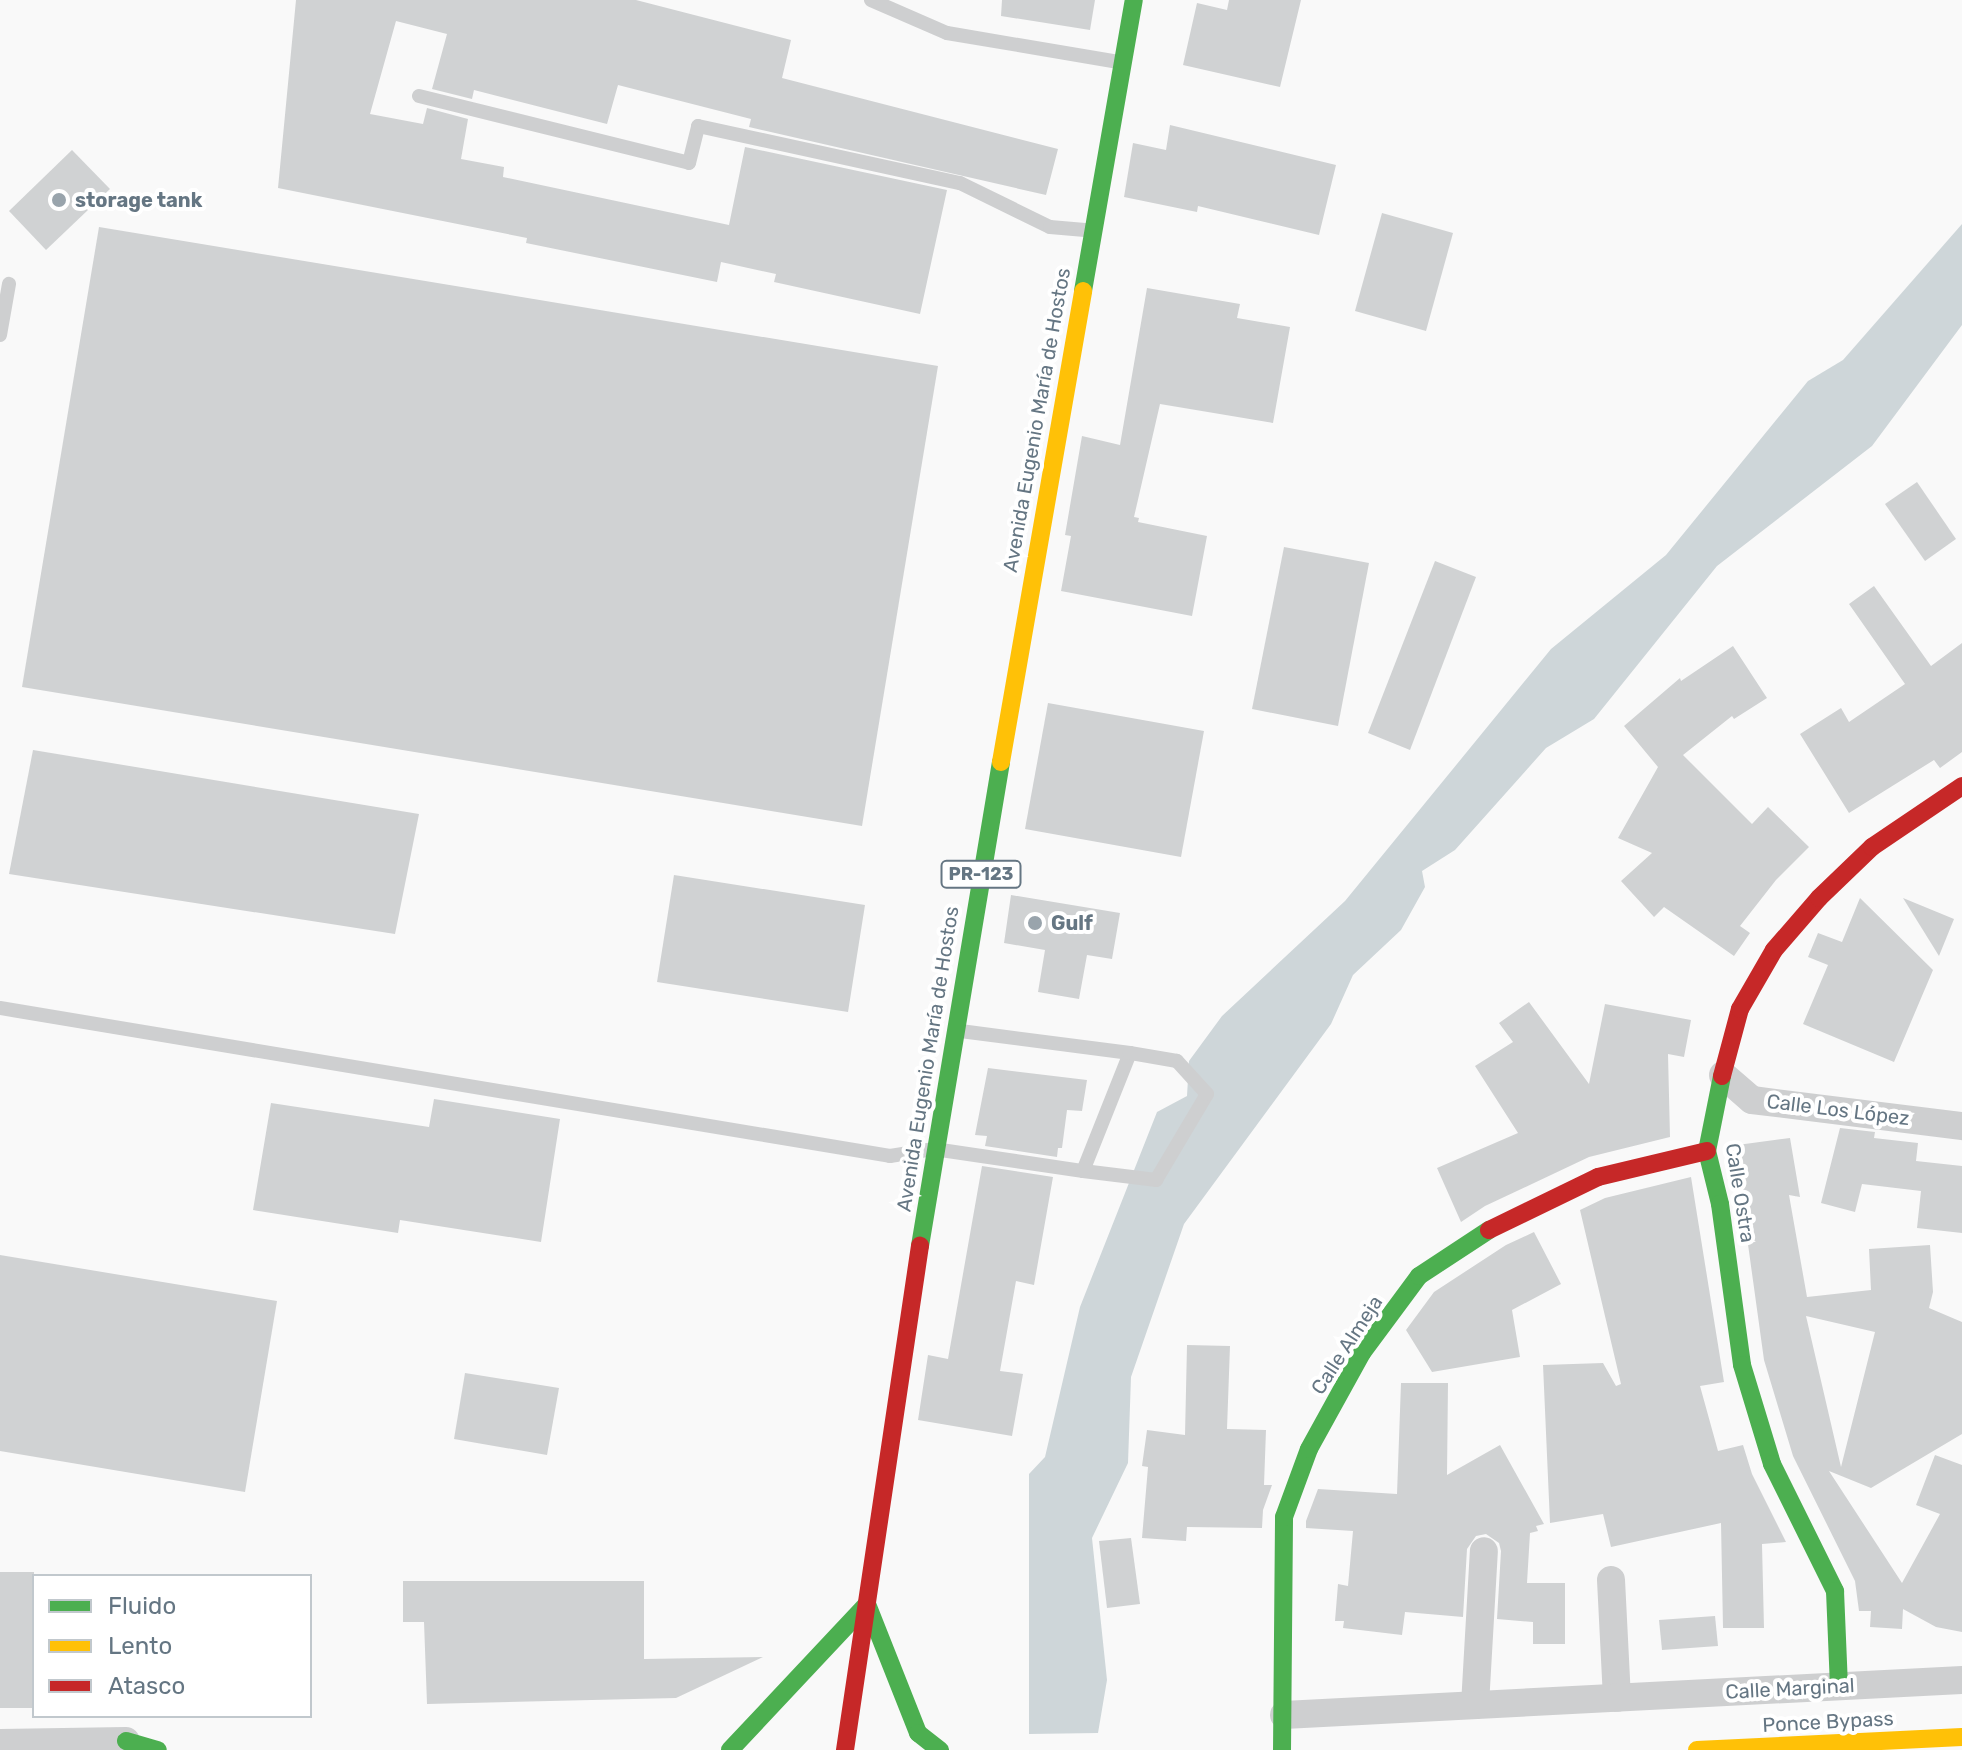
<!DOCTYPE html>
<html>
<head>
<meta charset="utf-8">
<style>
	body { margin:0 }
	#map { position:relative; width:1962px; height:1750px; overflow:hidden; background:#f9f9f9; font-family:Rubik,sans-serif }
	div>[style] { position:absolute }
	.water>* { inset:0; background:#ced6d9 }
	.building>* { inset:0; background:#d0d2d3 }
	.lane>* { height:14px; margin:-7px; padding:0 7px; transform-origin:7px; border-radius:7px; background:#cecfd0 }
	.street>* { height:28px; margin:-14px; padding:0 14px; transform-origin:14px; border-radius:14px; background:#cecfd0 }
	.fast>* { height:18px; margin:-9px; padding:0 9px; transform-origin:9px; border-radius:9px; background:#4caf50 }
	.slow>* { height:18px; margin:-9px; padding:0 9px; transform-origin:9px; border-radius:9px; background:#ffc107 }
	.jam>* { height:18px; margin:-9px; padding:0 9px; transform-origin:9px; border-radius:9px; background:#c62828 }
	.dots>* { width:22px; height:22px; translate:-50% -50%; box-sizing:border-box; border:4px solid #fff; border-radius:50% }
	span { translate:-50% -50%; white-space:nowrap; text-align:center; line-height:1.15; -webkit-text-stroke:8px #fff; paint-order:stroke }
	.shield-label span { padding:2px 6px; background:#fff; border:2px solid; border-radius:6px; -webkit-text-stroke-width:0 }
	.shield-label { font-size:18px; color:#657683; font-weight:700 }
	.poi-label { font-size:20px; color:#657683; font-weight:700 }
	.left { translate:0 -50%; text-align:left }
	.street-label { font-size:20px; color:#657683 }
	.legend { position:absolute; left:32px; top:1574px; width:280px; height:144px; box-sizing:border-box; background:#fff; border:2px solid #c1c8cd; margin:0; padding:10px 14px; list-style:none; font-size:24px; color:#657683 }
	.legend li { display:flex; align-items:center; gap:16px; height:40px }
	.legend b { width:40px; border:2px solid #c1c8cd }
</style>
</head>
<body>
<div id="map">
	<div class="water">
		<i style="clip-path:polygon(1962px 224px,1962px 325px,1872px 446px,1717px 566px,1594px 719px,1546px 748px,1455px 850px,1422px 871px,1425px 887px,1401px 930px,1353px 975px,1331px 1024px,1184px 1224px,1131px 1377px,1128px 1463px,1092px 1538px,1107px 1680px,1098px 1733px,1029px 1734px,1029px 1474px,1045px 1457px,1080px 1307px,1157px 1112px,1187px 1096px,1189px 1061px,1222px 1016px,1345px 901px,1551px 649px,1666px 555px,1808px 381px,1843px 360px)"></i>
	</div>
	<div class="building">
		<i style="clip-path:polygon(296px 0,636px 0,791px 40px,782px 78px,1058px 149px,1046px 195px,749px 127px,751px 119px,618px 85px,607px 124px,474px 90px,472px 99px,432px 89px,447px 34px,396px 21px,370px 114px,423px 124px,427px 108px,468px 119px,461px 159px,504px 167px,503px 177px,729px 225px,745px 147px,947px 190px,920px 314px,774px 282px,776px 274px,721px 262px,717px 282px,526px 243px,527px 238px,278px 188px)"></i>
		<i style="clip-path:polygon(1002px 0,1095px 0,1090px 30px,1001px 16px)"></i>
		<i style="clip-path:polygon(1229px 0,1301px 0,1280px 87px,1183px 65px,1197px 3px,1227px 10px)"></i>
		<i style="clip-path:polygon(1170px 125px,1336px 165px,1319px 235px,1198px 206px,1197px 212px,1124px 197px,1133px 143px,1166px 150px)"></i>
		<i style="clip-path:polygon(72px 150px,110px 189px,46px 250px,9px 211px)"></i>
		<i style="clip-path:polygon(1382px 213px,1453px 233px,1426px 331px,1355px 311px)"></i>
		<i style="clip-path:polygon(99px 227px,938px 366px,862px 826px,22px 687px)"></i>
		<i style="clip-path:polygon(1147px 288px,1240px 304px,1237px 318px,1290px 327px,1273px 423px,1160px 404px,1134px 517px,1139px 518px,1138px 522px,1207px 536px,1192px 616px,1061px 591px,1071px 536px,1065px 535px,1082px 436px,1120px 445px)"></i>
		<i style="clip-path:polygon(1917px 482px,1956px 539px,1925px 561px,1885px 504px)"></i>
		<i style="clip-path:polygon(1284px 547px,1369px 563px,1338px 726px,1252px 709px)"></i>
		<i style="clip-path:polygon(1435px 561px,1476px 577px,1410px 750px,1368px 733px)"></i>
		<i style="clip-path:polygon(1874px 586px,1931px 666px,1962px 643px,1962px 752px,1940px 768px,1934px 760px,1849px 813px,1800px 734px,1841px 708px,1849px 722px,1905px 684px,1849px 604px)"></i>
		<i style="clip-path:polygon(1733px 646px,1767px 698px,1734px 719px,1732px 716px,1683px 755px,1752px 824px,1768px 807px,1809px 847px,1776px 880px,1740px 926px,1750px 933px,1734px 956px,1664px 907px,1654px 917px,1621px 881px,1652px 853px,1618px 838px,1658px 767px,1624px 726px,1680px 678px,1681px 681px)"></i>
		<i style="clip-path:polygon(1048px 703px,1204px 731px,1181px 857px,1025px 829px)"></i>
		<i style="clip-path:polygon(33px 750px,419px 814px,395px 934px,9px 874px)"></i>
		<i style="clip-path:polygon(674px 875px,865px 905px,848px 1012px,657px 982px)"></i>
		<i style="clip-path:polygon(1011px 895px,1120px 913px,1112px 959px,1087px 955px,1079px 999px,1038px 992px,1045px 950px,1004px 943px)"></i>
		<i style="clip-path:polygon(1860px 898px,1933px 970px,1894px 1062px,1803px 1024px,1828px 965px,1808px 957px,1818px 933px,1842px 942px)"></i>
		<i style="clip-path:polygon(1903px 898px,1954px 919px,1939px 956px)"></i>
		<i style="clip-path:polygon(1529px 1002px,1589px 1084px,1605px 1004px,1691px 1020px,1684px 1057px,1668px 1054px,1670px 1137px,1589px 1157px,1485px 1206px,1461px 1222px,1437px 1168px,1518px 1133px,1475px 1066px,1513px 1042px,1499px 1023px)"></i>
		<i style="clip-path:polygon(988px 1068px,1087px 1080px,1082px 1111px,1067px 1110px,1062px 1148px,1058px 1148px,1057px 1157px,985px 1146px,987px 1136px,975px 1135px)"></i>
		<i style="clip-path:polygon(434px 1099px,560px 1119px,541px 1242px,400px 1220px,398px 1233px,253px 1210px,271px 1103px,429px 1127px)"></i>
		<i style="clip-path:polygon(1840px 1128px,1875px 1132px,1874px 1138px,1918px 1143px,1916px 1161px,1962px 1166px,1962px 1233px,1917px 1228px,1921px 1191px,1862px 1184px,1855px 1212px,1821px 1203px)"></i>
		<i style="clip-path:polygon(evenodd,1790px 1138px,1800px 1197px,1789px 1195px,1807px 1297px,1871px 1290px,1869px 1249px,1930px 1245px,1933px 1292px,1929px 1308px,1962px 1322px,1962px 1434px,1871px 1488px,1829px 1471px,1902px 1583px,1940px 1514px,1916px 1505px,1935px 1455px,1962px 1465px,1962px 1632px,1936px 1627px,1903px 1609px,1902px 1629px,1870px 1627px,1871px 1611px,1859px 1611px,1855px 1581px,1793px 1456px,1764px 1360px,1742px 1201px,1730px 1150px,1730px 1146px,1790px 1138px,1806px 1316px,1875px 1332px,1841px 1467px,1806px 1316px)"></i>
		<i style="clip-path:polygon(982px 1166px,1053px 1177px,1034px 1285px,1016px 1281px,1000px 1371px,1023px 1374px,1012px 1436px,918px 1420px,928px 1355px,948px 1359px)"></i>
		<i style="clip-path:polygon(1691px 1177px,1724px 1382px,1700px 1386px,1718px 1451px,1743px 1445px,1752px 1474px,1786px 1542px,1762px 1544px,1764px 1628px,1723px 1628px,1721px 1523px,1611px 1547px,1603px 1514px,1550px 1523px,1543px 1365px,1603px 1363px,1616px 1386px,1621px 1384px,1580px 1210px,1605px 1198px)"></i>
		<i style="clip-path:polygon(1534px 1232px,1561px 1284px,1512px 1310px,1520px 1357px,1432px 1372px,1406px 1330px,1434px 1292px,1506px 1245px)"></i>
		<i style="clip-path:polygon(0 1255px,277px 1301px,245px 1492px,0 1451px)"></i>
		<i style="clip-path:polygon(1187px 1345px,1230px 1346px,1227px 1429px,1266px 1430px,1264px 1485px,1272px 1485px,1263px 1510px,1262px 1528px,1187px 1527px,1186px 1541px,1142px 1538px,1148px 1467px,1142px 1466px,1147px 1430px,1185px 1435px)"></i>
		<i style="clip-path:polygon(465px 1373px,559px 1388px,547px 1455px,454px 1439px)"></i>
		<i style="clip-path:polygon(1401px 1383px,1448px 1383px,1447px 1475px,1500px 1445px,1544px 1524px,1536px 1526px,1538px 1531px,1530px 1533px,1527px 1583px,1565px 1583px,1565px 1644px,1533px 1644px,1533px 1622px,1497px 1619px,1501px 1551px,1499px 1543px,1486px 1534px,1476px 1536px,1467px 1549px,1463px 1617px,1405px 1612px,1402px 1635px,1343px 1628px,1344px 1621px,1335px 1621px,1338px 1584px,1348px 1586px,1353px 1531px,1306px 1528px,1306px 1521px,1318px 1489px,1397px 1494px)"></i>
		<i style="clip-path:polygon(1131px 1538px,1140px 1604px,1107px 1608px,1099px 1541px)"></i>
		<i style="clip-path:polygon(0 1572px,34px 1572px,34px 1708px,0 1708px)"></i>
		<i style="clip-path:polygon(403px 1581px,644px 1581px,644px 1659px,763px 1657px,676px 1698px,427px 1704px,424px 1622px,403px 1622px)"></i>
		<i style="clip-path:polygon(1715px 1616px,1718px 1646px,1662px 1650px,1659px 1620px)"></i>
	</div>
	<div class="lane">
		<i style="left:871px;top:0;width:83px;rotate:23.5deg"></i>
		<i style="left:947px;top:33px;width:174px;rotate:9.6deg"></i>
		<i style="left:419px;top:96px;width:278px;rotate:13.9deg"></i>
		<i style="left:689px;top:163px;width:38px;rotate:-76deg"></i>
		<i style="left:698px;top:126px;width:268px;rotate:12.3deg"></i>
		<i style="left:960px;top:183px;width:100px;rotate:26.1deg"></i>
		<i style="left:1050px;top:227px;width:38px;rotate:5deg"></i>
		<i style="left:0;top:335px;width:52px;rotate:-80deg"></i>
		<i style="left:0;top:1008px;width:902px;rotate:9.44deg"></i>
		<i style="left:890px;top:1156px;width:45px;rotate:-9deg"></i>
		<i style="left:934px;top:1149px;width:151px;rotate:8.4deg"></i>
		<i style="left:1083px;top:1171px;width:127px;rotate:-68.3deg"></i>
		<i style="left:1130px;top:1053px;width:171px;rotate:-172.6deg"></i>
		<i style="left:1083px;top:1171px;width:74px;rotate:7deg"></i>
		<i style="left:1156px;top:1180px;width:100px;rotate:-59.3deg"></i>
		<i style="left:1207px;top:1094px;width:45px;rotate:-132.3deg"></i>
		<i style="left:1177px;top:1061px;width:48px;rotate:-170.3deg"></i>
	</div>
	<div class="street">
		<i style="left:1723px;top:1075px;width:38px;rotate:41deg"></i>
		<i style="left:1752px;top:1100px;width:212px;rotate:7.1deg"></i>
		<i style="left:1611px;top:1580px;width:118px;rotate:87.1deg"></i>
		<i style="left:1475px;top:1705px;width:154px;rotate:-86.7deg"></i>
		<i style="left:1284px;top:1715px;width:679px;rotate:-2.96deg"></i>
		<i style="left:0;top:1743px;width:126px;rotate:-0.9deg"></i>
	</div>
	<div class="fast">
		<i style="left:1083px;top:291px;width:295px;rotate:-80.1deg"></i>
		<i style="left:1722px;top:1076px;width:76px;rotate:101.3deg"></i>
		<i style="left:1707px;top:1151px;width:55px;rotate:76.2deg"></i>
		<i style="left:1720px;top:1204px;width:162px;rotate:82.2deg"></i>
		<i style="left:1742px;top:1365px;width:103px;rotate:73.1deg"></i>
		<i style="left:1772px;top:1464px;width:142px;rotate:63.6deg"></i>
		<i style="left:1835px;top:1591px;width:96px;rotate:87.6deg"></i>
		<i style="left:920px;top:1246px;width:491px;rotate:-80.5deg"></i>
		<i style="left:126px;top:1741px;width:33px;rotate:16deg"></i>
		<i style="left:730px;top:1750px;width:200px;rotate:-46.8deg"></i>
		<i style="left:867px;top:1604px;width:139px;rotate:68.4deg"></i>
		<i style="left:918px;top:1733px;width:28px;rotate:38deg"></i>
		<i style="left:1282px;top:1750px;width:233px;rotate:-89.5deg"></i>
		<i style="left:1284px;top:1517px;width:72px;rotate:-69.8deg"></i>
		<i style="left:1309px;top:1449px;width:110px;rotate:-61.1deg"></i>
		<i style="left:1362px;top:1353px;width:96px;rotate:-53.5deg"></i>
		<i style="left:1419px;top:1276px;width:84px;rotate:-33.3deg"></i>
	</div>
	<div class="slow">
		<i style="left:1001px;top:762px;width:478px;rotate:-80.1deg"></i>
		<i style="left:1697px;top:1750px;width:265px;rotate:-2.8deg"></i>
	</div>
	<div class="jam">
		<i style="left:1722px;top:1076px;width:69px;rotate:-75deg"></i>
		<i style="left:1740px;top:1009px;width:68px;rotate:-60deg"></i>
		<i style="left:1774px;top:950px;width:69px;rotate:-49.1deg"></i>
		<i style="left:1819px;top:898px;width:74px;rotate:-43.9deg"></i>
		<i style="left:1872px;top:847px;width:109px;rotate:-34.1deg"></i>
		<i style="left:1489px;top:1230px;width:121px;rotate:-25.9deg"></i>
		<i style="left:1598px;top:1177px;width:112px;rotate:-13.4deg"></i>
		<i style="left:845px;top:1750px;width:510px;rotate:-81.54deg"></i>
	</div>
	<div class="dots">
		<i style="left:59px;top:200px;background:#99a4ac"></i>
		<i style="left:1035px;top:923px;background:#99a4ac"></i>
	</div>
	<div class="shield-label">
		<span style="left:981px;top:874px">PR-123</span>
	</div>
	<div class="poi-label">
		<span class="left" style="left:75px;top:200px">storage tank</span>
		<span class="left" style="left:1051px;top:923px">Gulf</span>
	</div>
	<div class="street-label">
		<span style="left:1037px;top:420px;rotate:-80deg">Avenida Eugenio María de Hostos</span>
		<span style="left:928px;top:1059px;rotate:-81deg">Avenida Eugenio María de Hostos</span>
		<span style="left:1838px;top:1110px;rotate:7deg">Calle Los López</span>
		<span style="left:1740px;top:1193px;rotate:81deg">Calle Ostra</span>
		<span style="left:1347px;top:1345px;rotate:-57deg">Calle Almeja</span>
		<span style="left:1790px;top:1689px;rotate:-3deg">Calle Marginal</span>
		<span style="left:1828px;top:1722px;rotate:-3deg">Ponce Bypass</span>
	</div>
	<ul class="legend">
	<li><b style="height:10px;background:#4caf50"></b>Fluido</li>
	<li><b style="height:10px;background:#ffc107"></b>Lento</li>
	<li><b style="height:10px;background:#c62828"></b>Atasco</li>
	</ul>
</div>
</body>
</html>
